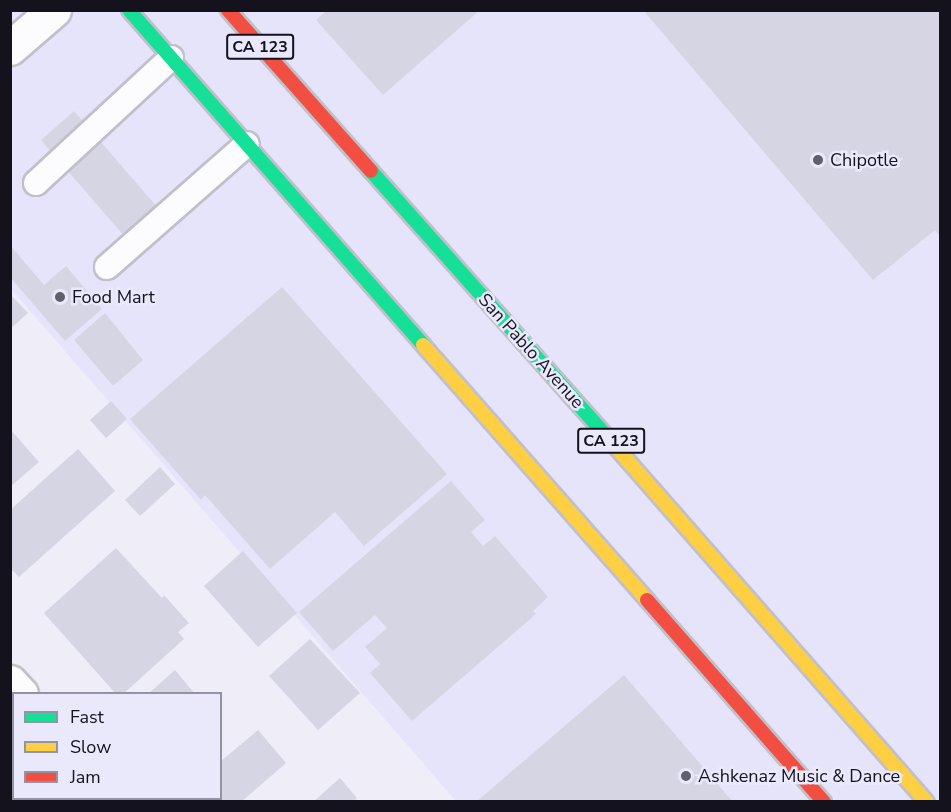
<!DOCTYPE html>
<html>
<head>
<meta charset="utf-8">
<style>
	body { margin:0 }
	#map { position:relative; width:951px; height:812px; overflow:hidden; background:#eeedf8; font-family:"Nunito Sans",sans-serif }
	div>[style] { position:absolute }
	.built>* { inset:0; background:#e5e4fa }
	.building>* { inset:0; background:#d6d5e4 }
	.roads { filter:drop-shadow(2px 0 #c1c0ca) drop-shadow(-2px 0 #c1c0ca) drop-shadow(0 2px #c1c0ca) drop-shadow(0 -2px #c1c0ca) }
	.lane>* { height:24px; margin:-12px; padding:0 12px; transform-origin:12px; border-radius:12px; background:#fcfcfe }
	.street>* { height:33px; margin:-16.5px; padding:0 16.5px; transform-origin:16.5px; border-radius:16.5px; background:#fcfcfe }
	.fast>* { height:14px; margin:-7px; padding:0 7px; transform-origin:7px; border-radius:7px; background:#16e098 }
	.slow>* { height:14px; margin:-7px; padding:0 7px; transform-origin:7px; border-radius:7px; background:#ffcf43 }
	.jam>* { height:14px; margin:-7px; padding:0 7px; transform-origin:7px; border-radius:7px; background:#f24e42 }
	.dots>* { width:16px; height:16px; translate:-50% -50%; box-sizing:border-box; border:3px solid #eae9fc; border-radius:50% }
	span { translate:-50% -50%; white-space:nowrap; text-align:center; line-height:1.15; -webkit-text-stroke:5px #eae9fc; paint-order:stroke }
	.shield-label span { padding:2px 4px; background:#eae9fc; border:2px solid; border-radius:4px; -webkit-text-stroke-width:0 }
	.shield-label { font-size:16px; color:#13121d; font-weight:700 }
	.poi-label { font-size:18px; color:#13121d }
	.left { translate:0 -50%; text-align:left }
	.street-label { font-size:18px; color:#13121d }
	.frame { position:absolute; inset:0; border:12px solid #13121d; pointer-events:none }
	.legend { position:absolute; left:12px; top:692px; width:210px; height:108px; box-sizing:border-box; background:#eae9fc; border:2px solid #9493a3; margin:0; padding:8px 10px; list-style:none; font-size:18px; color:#13121d }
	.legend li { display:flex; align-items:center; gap:12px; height:30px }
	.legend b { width:30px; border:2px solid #9493a3 }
</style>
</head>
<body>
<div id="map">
	<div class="built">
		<i style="clip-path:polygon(10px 11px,940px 11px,940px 801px,456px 801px,11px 289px)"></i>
	</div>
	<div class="building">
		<i style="clip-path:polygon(327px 10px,480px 10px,383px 95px,316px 20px)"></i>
		<i style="clip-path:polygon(643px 10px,940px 10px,940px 237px,935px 230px,873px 280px)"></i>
		<i style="clip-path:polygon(74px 111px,171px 223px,138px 252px,41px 140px)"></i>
		<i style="clip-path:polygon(10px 245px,44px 285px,66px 266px,102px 309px,65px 341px,10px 277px)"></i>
		<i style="clip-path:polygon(282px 287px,447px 474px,364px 546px,335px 512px,270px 569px,205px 495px,201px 500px,130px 419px)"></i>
		<i style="clip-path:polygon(10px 294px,28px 313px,10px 329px)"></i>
		<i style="clip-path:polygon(105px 313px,143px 360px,113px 386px,74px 340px)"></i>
		<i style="clip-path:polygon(111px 401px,127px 419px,106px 438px,90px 420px)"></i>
		<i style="clip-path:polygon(10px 429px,39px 462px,10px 487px)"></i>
		<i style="clip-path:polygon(78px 449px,115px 491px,19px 577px,10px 568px,10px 510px)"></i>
		<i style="clip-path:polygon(160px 467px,175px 484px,140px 516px,125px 500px)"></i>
		<i style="clip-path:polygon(451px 481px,485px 520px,471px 532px,483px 546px,495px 536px,548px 597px,533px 611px,536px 614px,412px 721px,370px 673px,380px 664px,365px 647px,387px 628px,375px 615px,333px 651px,299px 612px)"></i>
		<i style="clip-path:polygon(116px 548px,162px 598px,164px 595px,189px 623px,178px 632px,184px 639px,123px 694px,116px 694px,44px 613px)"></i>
		<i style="clip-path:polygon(243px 551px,297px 613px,258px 647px,204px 586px)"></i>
		<i style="clip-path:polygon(310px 639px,360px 693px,318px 730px,269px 676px)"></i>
		<i style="clip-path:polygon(175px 670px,195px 694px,148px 694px)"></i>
		<i style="clip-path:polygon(624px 675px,733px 802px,476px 802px)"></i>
		<i style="clip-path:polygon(258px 730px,286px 763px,241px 802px,210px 802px,208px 798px,220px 798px,220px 762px)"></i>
		<i style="clip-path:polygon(340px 778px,357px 798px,353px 802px,313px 802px)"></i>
	</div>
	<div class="roads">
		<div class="lane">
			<i style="left:36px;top:183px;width:184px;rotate:-42.8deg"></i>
			<i style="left:107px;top:267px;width:186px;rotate:-41.3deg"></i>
		</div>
		<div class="street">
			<i style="left:10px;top:48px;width:58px;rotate:-40.8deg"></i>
			<i style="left:10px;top:682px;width:16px;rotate:47deg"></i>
			<i style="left:112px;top:798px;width:4px;rotate:63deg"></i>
		</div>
		<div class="fast">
			<i style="left:129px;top:10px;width:446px;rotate:48.7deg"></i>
			<i style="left:371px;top:171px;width:366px;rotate:48.4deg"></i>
		</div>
		<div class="slow">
			<i style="left:423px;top:345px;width:339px;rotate:48.7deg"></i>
			<i style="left:614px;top:445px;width:475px;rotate:48.8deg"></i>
		</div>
		<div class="jam">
			<i style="left:228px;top:10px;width:215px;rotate:48.4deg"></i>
			<i style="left:647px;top:600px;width:269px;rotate:48.8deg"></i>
		</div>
	</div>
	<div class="dots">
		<i style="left:818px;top:160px;background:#605f6a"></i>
		<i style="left:60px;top:297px;background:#605f6a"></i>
		<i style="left:686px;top:776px;background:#605f6a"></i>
	</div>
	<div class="shield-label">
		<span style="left:260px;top:47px">CA 123</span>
		<span style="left:611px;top:441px">CA 123</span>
	</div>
	<div class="poi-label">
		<span class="left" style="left:830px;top:160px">Chipotle</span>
		<span class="left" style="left:72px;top:297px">Food Mart</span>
		<span class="left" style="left:698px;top:776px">Ashkenaz Music &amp; Dance</span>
	</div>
	<div class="street-label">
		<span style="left:531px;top:351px;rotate:48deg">San Pablo Avenue</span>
	</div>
	<div class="frame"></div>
	<ul class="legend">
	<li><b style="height:8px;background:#16e098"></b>Fast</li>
	<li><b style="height:8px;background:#ffcf43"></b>Slow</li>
	<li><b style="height:8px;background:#f24e42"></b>Jam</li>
	</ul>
</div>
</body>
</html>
